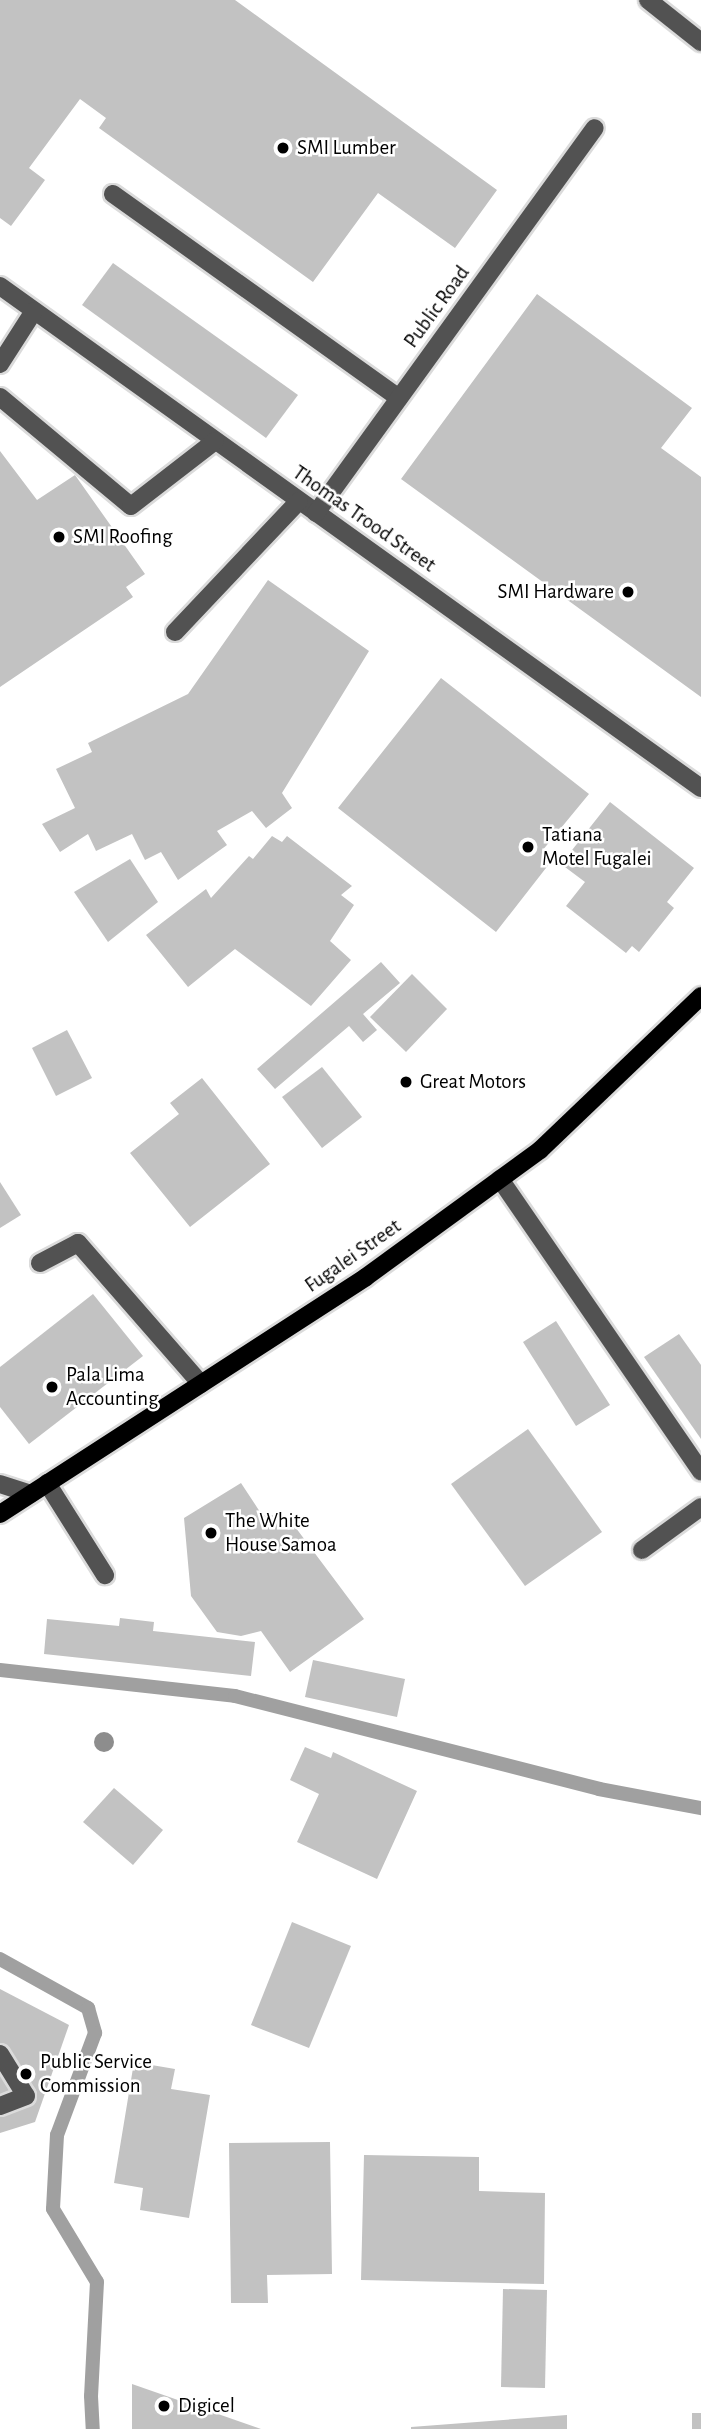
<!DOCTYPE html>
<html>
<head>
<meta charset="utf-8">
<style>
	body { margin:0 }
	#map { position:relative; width:701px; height:2429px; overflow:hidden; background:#fff; font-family:"Alegreya Sans",sans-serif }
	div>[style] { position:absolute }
	.stream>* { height:14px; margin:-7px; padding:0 7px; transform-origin:7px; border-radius:7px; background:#a0a0a0 }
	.building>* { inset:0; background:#c2c2c2 }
	.roads { filter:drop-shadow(2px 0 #dbdbdb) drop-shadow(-2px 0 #dbdbdb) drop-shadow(0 2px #dbdbdb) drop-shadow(0 -2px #dbdbdb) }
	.minor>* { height:18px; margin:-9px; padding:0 9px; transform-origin:9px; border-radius:9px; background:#525252 }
	.major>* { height:18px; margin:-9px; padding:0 9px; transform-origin:9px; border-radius:9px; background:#000 }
	.trees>* { width:20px; height:20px; margin:-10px; border-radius:50%; background:#8d8d8d }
	.dots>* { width:19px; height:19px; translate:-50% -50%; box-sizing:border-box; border:4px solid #fff; border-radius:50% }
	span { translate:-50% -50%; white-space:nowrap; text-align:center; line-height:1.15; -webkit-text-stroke:5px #fff; paint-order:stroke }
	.poi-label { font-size:21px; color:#000 }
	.left { translate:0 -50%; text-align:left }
	.right { translate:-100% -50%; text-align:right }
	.street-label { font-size:21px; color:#000 }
</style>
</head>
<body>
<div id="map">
	<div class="stream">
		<i style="left:0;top:1670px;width:236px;rotate:6.3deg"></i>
		<i style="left:235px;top:1696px;width:376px;rotate:14.3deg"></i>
		<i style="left:599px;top:1789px;width:104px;rotate:10.6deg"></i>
		<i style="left:0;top:1959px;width:101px;rotate:29.1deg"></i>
		<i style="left:88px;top:2008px;width:26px;rotate:74deg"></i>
		<i style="left:95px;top:2033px;width:109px;rotate:110.4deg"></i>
		<i style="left:57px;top:2135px;width:74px;rotate:93.1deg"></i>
		<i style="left:53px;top:2209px;width:85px;rotate:58.9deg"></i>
		<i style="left:97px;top:2282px;width:114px;rotate:93deg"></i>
		<i style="left:91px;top:2396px;width:33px;rotate:87deg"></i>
	</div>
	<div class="building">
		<i style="clip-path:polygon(0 0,235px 0,497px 190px,455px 248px,378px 193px,313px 282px,99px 128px,106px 118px,80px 99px,29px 168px,45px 180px,11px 226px,0 218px)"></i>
		<i style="clip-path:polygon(113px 263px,298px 395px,266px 438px,82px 305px)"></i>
		<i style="clip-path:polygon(537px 294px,692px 408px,661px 448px,701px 477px,701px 697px,401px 479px)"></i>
		<i style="clip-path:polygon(0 451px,37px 500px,75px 475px,145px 574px,126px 587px,133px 597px,0 687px)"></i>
		<i style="clip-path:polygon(268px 580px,369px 651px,282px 793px,292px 808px,266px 828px,252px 811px,217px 831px,227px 845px,178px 880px,161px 852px,145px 860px,132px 834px,96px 851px,88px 834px,60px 852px,42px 824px,75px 808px,56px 769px,92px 752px,88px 743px,188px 694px)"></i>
		<i style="clip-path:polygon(441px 678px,589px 794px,542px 851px,553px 859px,496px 932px,338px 808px)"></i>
		<i style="clip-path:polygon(610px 802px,694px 868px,667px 902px,674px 908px,639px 952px,632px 946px,626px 953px,566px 906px,585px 882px,561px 864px)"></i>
		<i style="clip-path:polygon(272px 836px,282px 842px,287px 836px,352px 886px,341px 895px,354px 905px,330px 941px,351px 960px,311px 1006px,235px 949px,188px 987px,146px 935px,206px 889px,211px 898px,249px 856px,253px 859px)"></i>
		<i style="clip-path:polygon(130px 859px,158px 902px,108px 942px,74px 892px)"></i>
		<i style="clip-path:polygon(381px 962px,400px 983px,363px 1014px,377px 1030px,363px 1042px,349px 1026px,275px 1089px,257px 1069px)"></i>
		<i style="clip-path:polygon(412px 974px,447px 1009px,406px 1052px,370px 1017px)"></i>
		<i style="clip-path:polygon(67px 1030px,92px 1078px,56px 1096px,32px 1048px)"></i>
		<i style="clip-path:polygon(322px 1067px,362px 1117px,322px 1148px,282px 1097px)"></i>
		<i style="clip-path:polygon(202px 1078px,270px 1164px,190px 1227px,130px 1153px,179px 1114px,170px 1103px)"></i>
		<i style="clip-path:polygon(0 1182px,21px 1215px,0 1228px)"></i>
		<i style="clip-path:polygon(93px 1294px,143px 1356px,29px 1444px,0 1407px,0 1367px)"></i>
		<i style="clip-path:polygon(556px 1321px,610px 1405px,576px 1426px,523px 1342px)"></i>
		<i style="clip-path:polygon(679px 1334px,701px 1365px,701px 1439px,644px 1357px)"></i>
		<i style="clip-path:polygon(528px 1429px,602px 1532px,525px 1586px,451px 1484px)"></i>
		<i style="clip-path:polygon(241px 1483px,262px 1515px,287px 1516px,364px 1619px,290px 1672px,261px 1631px,241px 1636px,217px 1632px,191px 1596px,184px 1518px)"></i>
		<i style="clip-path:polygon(120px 1618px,154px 1622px,153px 1631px,255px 1642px,251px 1676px,44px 1654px,47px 1619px,119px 1626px)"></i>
		<i style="clip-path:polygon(313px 1660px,405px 1679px,397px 1717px,305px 1697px)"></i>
		<i style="clip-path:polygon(305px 1747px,331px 1758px,333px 1752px,417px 1791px,377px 1879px,297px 1842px,319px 1794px,290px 1780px)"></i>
		<i style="clip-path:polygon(114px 1788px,163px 1830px,133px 1865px,83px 1822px)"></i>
		<i style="clip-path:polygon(292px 1922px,351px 1946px,309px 2048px,251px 2025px)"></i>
		<i style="clip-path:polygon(0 1989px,69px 2025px,35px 2122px,0 2133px)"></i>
		<i style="clip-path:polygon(134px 2062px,175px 2069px,171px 2089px,210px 2095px,189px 2218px,140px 2210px,143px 2188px,114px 2183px)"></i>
		<i style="clip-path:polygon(330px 2142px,332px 2274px,267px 2275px,268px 2303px,231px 2303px,229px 2143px)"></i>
		<i style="clip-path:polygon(364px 2155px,479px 2157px,479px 2191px,545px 2193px,544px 2284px,361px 2280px)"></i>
		<i style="clip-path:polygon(503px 2289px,547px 2290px,545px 2388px,501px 2387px)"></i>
		<i style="clip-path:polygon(132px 2384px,261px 2429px,132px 2429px)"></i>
		<i style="clip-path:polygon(692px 2413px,701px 2413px,701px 2429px,692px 2429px)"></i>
		<i style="clip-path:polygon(567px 2415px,567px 2429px,411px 2429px,411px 2427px)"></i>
	</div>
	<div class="roads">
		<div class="minor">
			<i style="left:648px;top:0;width:68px;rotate:38.4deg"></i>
			<i style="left:113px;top:194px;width:351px;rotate:35.5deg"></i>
			<i style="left:0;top:286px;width:862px;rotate:35.61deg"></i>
			<i style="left:0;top:364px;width:63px;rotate:-57.3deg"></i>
			<i style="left:0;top:397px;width:170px;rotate:39.8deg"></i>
			<i style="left:131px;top:506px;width:106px;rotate:-37.7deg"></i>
			<i style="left:316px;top:513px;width:475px;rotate:-54.1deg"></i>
			<i style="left:175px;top:632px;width:180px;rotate:-46.6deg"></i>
			<i style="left:500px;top:1179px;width:355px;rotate:55.5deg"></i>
			<i style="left:40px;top:1263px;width:43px;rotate:-27.8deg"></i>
			<i style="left:78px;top:1243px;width:187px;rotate:48.9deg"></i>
			<i style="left:47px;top:1483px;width:109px;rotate:57.8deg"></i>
			<i style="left:0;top:1484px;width:32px;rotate:18deg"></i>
			<i style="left:642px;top:1550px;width:73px;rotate:-36.1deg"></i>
			<i style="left:0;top:2054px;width:49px;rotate:58.2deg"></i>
			<i style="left:26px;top:2096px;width:28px;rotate:159deg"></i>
		</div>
		<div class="major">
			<i style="left:0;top:1514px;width:436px;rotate:-32.9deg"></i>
			<i style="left:366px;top:1277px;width:215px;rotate:-36.1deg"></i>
			<i style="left:540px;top:1150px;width:223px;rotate:-43.7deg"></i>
		</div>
	</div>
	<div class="trees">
		<i style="left:104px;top:1742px"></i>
	</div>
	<div class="dots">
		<i style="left:283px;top:148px;background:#000"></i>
		<i style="left:59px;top:537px;background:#000"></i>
		<i style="left:628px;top:592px;background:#000"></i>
		<i style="left:528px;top:847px;background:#000"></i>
		<i style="left:406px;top:1082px;background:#000"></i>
		<i style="left:52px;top:1387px;background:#000"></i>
		<i style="left:211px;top:1533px;background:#000"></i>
		<i style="left:26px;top:2074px;background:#000"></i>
		<i style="left:164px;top:2406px;background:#000"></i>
	</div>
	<div class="poi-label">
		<span class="left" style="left:297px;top:148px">SMI Lumber</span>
		<span class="left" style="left:73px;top:537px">SMI Roofing</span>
		<span class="right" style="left:614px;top:592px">SMI Hardware</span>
		<span class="left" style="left:542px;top:847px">Tatiana<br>Motel Fugalei</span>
		<span class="left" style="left:420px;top:1082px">Great Motors</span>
		<span class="left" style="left:66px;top:1387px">Pala Lima<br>Accounting</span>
		<span class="left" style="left:225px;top:1533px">The White<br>House Samoa</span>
		<span class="left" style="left:40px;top:2074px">Public Service<br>Commission</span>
		<span class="left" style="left:178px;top:2406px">Digicel</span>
	</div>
	<div class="street-label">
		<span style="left:437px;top:307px;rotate:-54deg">Public Road</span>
		<span style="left:364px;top:519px;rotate:35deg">Thomas Trood Street</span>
		<span style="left:353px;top:1256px;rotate:-35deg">Fugalei Street</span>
	</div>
</div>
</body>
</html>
